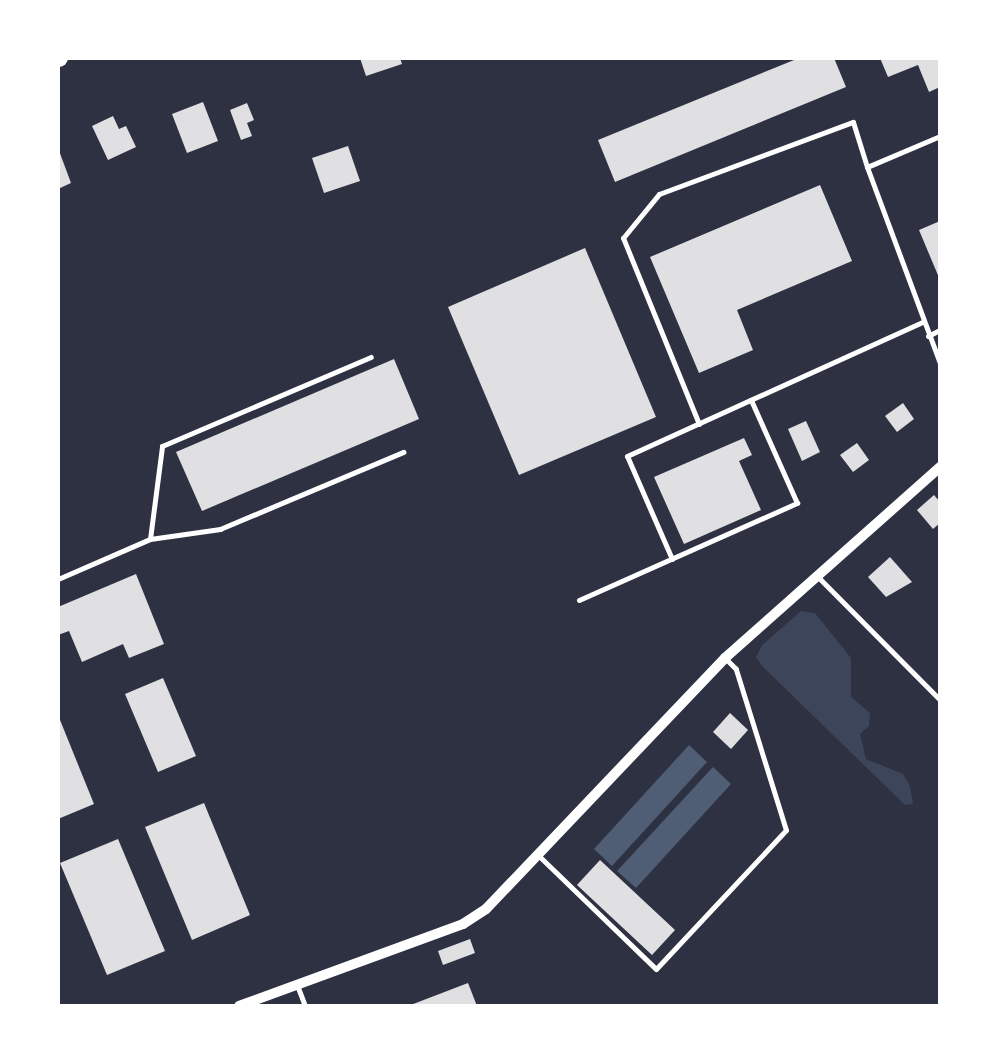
<!DOCTYPE html>
<html>
<head>
<meta charset="utf-8">
<style>
	body { margin:0 }
	#map { position:relative; width:998px; height:1064px; overflow:hidden; background:#2d3142; font-family:Roboto,sans-serif }
	div>[style] { position:absolute }
	.green>* { inset:0; background:#3c4559 }
	.water>* { inset:0; background:#4f5d75 }
	.building>* { inset:0; background:#e0e0e3 }
	.service>* { height:5px; margin:-2.5px; padding:0 2.5px; transform-origin:2.5px; border-radius:2.5px; background:#fff }
	.minor>* { height:10px; margin:-5px; padding:0 5px; transform-origin:5px; border-radius:5px; background:#fff }
	.primary>* { height:18px; margin:-9px; padding:0 9px; transform-origin:9px; border-radius:9px; background:#fff }
	span { translate:-50% -50%; white-space:nowrap; text-align:center; line-height:1.15; -webkit-text-stroke:10px #fff; paint-order:stroke }
	.frame { position:absolute; inset:0; border:60px solid #fff; pointer-events:none }
</style>
</head>
<body>
<div id="map">
	<div class="green">
		<i style="clip-path:polygon(801px 611px,815px 613px,851px 658px,851px 697px,870px 713px,869px 726px,860px 734px,866px 759px,903px 774px,910px 786px,913px 804px,905px 805px,762px 666px,756px 657px,762px 645px)"></i>
	</div>
	<div class="water">
		<i style="clip-path:polygon(689px 745px,707px 762px,612px 866px,594px 849px)"></i>
		<i style="clip-path:polygon(713px 767px,731px 784px,636px 888px,617px 871px)"></i>
	</div>
	<div class="building">
		<i style="clip-path:polygon(360px 58px,400px 58px,402px 64px,366px 76px)"></i>
		<i style="clip-path:polygon(799px 58px,834px 58px,846px 87px,615px 182px,598px 140px)"></i>
		<i style="clip-path:polygon(880px 58px,940px 58px,940px 87px,929px 92px,918px 65px,888px 77px)"></i>
		<i style="clip-path:polygon(203px 102px,218px 141px,187px 153px,172px 114px)"></i>
		<i style="clip-path:polygon(247px 103px,254px 120px,247px 123px,252px 136px,241px 140px,230px 110px)"></i>
		<i style="clip-path:polygon(113px 116px,119px 129px,126px 126px,136px 147px,108px 160px,92px 126px)"></i>
		<i style="clip-path:polygon(348px 146px,360px 181px,324px 193px,312px 158px)"></i>
		<i style="clip-path:polygon(58px 148px,71px 183px,58px 189px)"></i>
		<i style="clip-path:polygon(820px 185px,852px 261px,737px 310px,753px 350px,699px 373px,650px 257px)"></i>
		<i style="clip-path:polygon(940px 221px,940px 280px,919px 230px)"></i>
		<i style="clip-path:polygon(585px 248px,656px 417px,519px 475px,448px 307px)"></i>
		<i style="clip-path:polygon(394px 359px,419px 419px,202px 511px,176px 452px)"></i>
		<i style="clip-path:polygon(903px 403px,914px 419px,897px 432px,885px 416px)"></i>
		<i style="clip-path:polygon(806px 421px,820px 452px,802px 461px,788px 429px)"></i>
		<i style="clip-path:polygon(744px 438px,752px 455px,739px 461px,761px 510px,684px 544px,654px 477px)"></i>
		<i style="clip-path:polygon(857px 443px,869px 460px,853px 472px,840px 455px)"></i>
		<i style="clip-path:polygon(934px 495px,940px 502px,940px 523px,933px 529px,917px 510px)"></i>
		<i style="clip-path:polygon(890px 557px,912px 582px,886px 597px,868px 577px)"></i>
		<i style="clip-path:polygon(136px 574px,164px 644px,129px 658px,123px 644px,82px 662px,69px 631px,58px 635px,58px 607px)"></i>
		<i style="clip-path:polygon(163px 678px,196px 756px,158px 772px,125px 694px)"></i>
		<i style="clip-path:polygon(730px 713px,748px 730px,731px 749px,713px 732px)"></i>
		<i style="clip-path:polygon(58px 715px,94px 804px,58px 819px)"></i>
		<i style="clip-path:polygon(204px 803px,250px 915px,192px 940px,145px 827px)"></i>
		<i style="clip-path:polygon(118px 839px,165px 951px,107px 975px,60px 863px)"></i>
		<i style="clip-path:polygon(600px 860px,675px 930px,652px 955px,577px 885px)"></i>
		<i style="clip-path:polygon(470px 939px,475px 953px,443px 965px,438px 951px)"></i>
		<i style="clip-path:polygon(468px 983px,477px 1006px,408px 1006px)"></i>
	</div>
	<div class="service">
		<i style="left:940px;top:136px;width:79px;rotate:157deg"></i>
		<i style="left:867px;top:167px;width:209px;rotate:69.6deg"></i>
		<i style="left:928px;top:336px;width:13px;rotate:-27deg"></i>
		<i style="left:699px;top:424px;width:201px;rotate:-112.2deg"></i>
		<i style="left:623px;top:238px;width:57px;rotate:-50.7deg"></i>
		<i style="left:659px;top:194px;width:207px;rotate:-20.4deg"></i>
		<i style="left:853px;top:122px;width:47px;rotate:72.7deg"></i>
		<i style="left:150px;top:539px;width:94px;rotate:-82.6deg"></i>
		<i style="left:162px;top:446px;width:227px;rotate:-23.1deg"></i>
		<i style="left:672px;top:559px;width:112px;rotate:-113.6deg"></i>
		<i style="left:627px;top:456px;width:325px;rotate:-24.4deg"></i>
		<i style="left:819px;top:578px;width:172px;rotate:45.2deg"></i>
		<i style="left:58px;top:579px;width:100px;rotate:-23.5deg"></i>
		<i style="left:150px;top:539px;width:71px;rotate:-8.1deg"></i>
		<i style="left:220px;top:529px;width:199px;rotate:-22.8deg"></i>
		<i style="left:579px;top:600px;width:239px;rotate:-24deg"></i>
		<i style="left:797px;top:503px;width:113px;rotate:-114.1deg"></i>
		<i style="left:540px;top:857px;width:161px;rotate:44deg"></i>
		<i style="left:656px;top:969px;width:190px;rotate:-46.9deg"></i>
		<i style="left:786px;top:830px;width:169px;rotate:-107.3deg"></i>
		<i style="left:736px;top:669px;width:16px;rotate:-135deg"></i>
		<i style="left:297px;top:985px;width:22px;rotate:69deg"></i>
	</div>
	<div class="minor">
		<i style="left:239px;top:1006px;width:239px;rotate:-20.1deg"></i>
		<i style="left:463px;top:924px;width:27px;rotate:-33deg"></i>
		<i style="left:486px;top:909px;width:347px;rotate:-46.4deg"></i>
		<i style="left:725px;top:658px;width:288px;rotate:-41.6deg"></i>
	</div>
	<div class="primary">
		<i style="left:58px;top:58px;width:1px"></i>
	</div>
	<div class="frame"></div>
</div>
</body>
</html>
